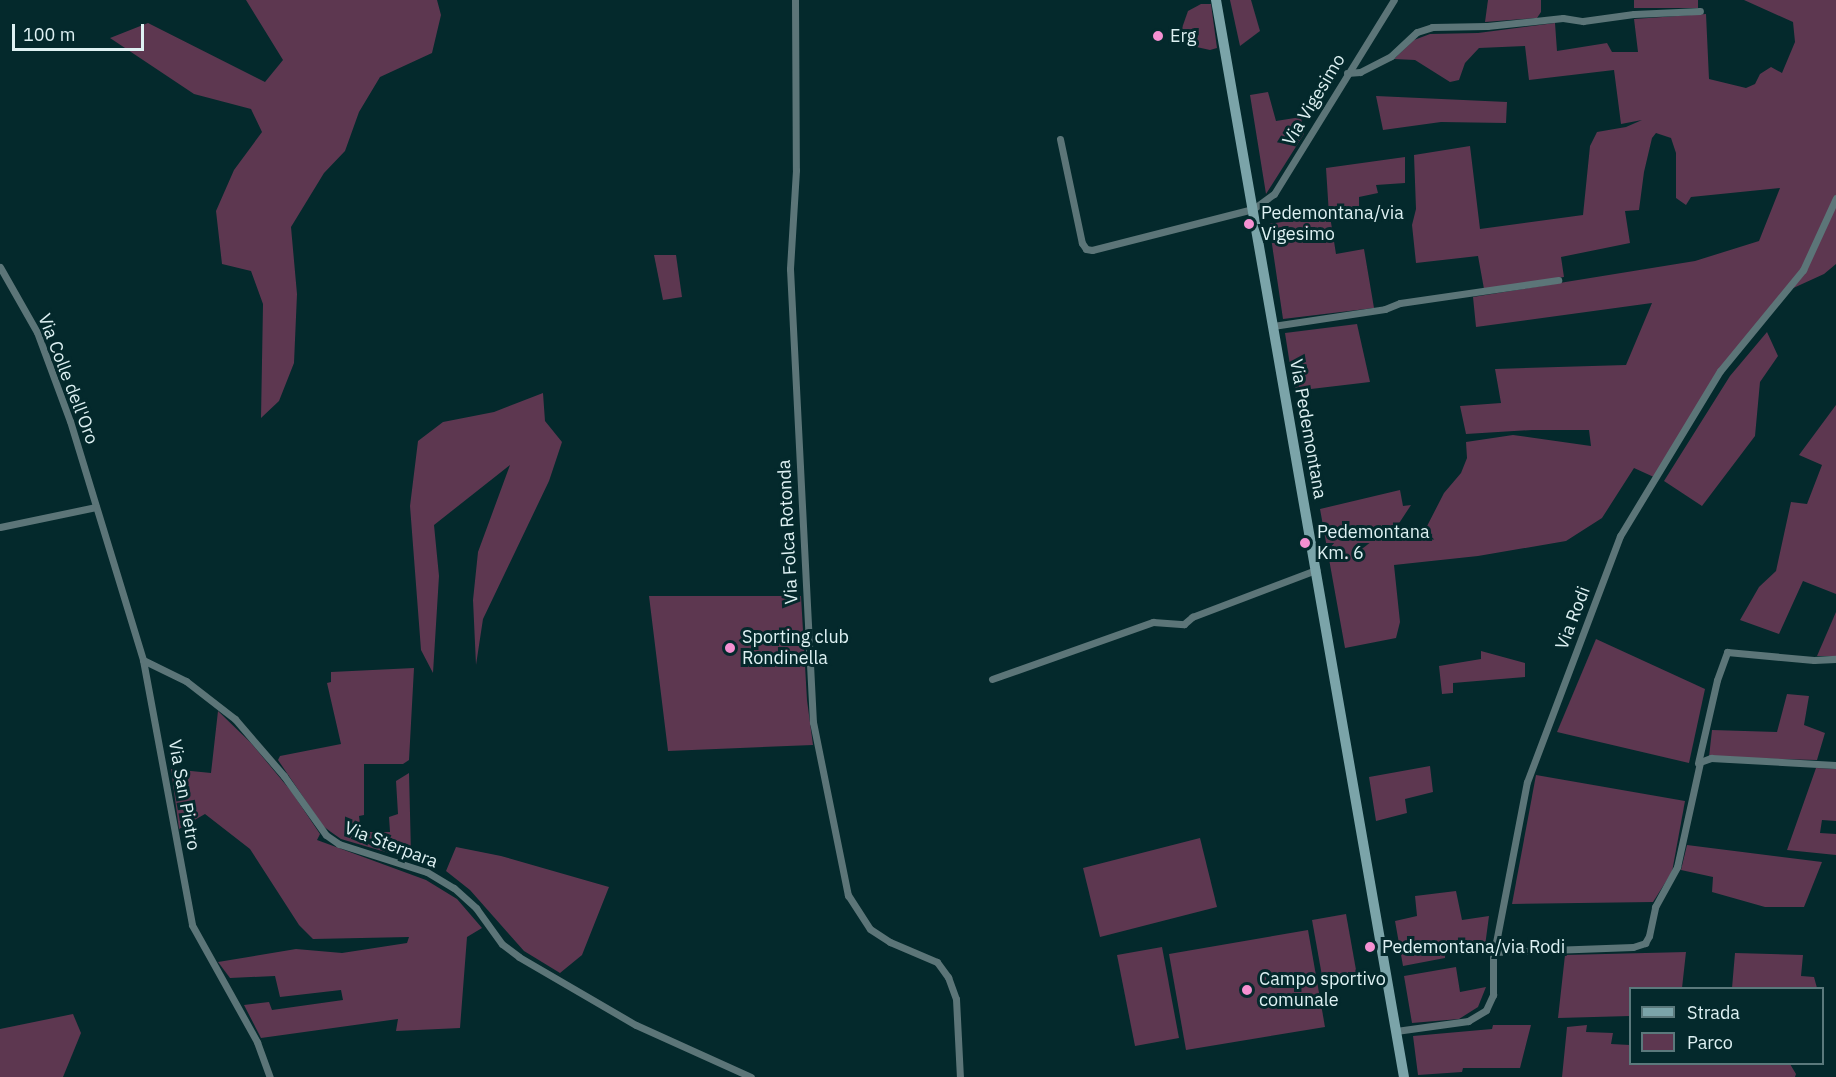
<!DOCTYPE html>
<html>
<head>
<meta charset="utf-8">
<style>
	body { margin:0 }
	#map { position:relative; width:1836px; height:1077px; overflow:hidden; background:#04292c; font-family:"IBM Plex Sans",sans-serif }
	div>[style] { position:absolute }
	.green>* { inset:0; background:#5d3750 }
	.street>* { height:7px; margin:-3.5px; padding:0 3.5px; transform-origin:3.5px; border-radius:3.5px; background:#5c7578 }
	.secondary>* { height:10px; margin:-5px; padding:0 5px; transform-origin:5px; border-radius:5px; background:#7ba4a9 }
	.dots>* { width:16px; height:16px; translate:-50% -50%; box-sizing:border-box; border:3px solid #04292c; border-radius:50% }
	span { translate:-50% -50%; white-space:nowrap; text-align:center; line-height:1.15; -webkit-text-stroke:6px #04292c; paint-order:stroke }
	.poi-label { font-size:18px; color:#def1f3 }
	.left { translate:0 -50%; text-align:left }
	.street-label { font-size:18px; color:#def1f3 }
	.legend { position:absolute; left:1629px; top:987px; width:195px; height:78px; box-sizing:border-box; background:#04292c; border:2px solid #5b797c; margin:0; padding:8px 10px; list-style:none; font-size:18px; color:#def1f3 }
	.legend li { display:flex; align-items:center; gap:12px; height:30px }
	.legend b { width:30px; border:2px solid #5b797c }
	.scale { position:absolute; left:12px; top:24px; width:132px; height:27px; box-sizing:border-box; border:3px solid #def1f3; border-top:0; padding-left:8px; font-size:18px; line-height:21px; white-space:nowrap; color:#def1f3; -webkit-text-stroke:4px #04292c; paint-order:stroke }
</style>
</head>
<body>
<div id="map">
	<div class="green">
		<i style="clip-path:polygon(246px 0,437px 0,441px 15px,432px 53px,380px 77px,359px 112px,345px 151px,324px 173px,291px 227px,297px 294px,294px 363px,279px 401px,261px 418px,263px 304px,251px 271px,222px 264px,216px 211px,234px 170px,262px 132px,251px 109px,194px 94px,110px 38px,148px 23px,265px 82px,283px 60px)"></i>
		<i style="clip-path:polygon(1230px 0,1251px 0,1260px 31px,1240px 46px)"></i>
		<i style="clip-path:polygon(1488px 0,1541px 0,1541px 12px,1537px 18px,1485px 22px)"></i>
		<i style="clip-path:polygon(1634px 0,1698px 0,1698px 8px,1634px 8px)"></i>
		<i style="clip-path:polygon(1744px 0,1836px 0,1836px 264px,1824px 274px,1789px 290px,1720px 371px,1656px 478px,1634px 468px,1602px 518px,1566px 541px,1478px 556px,1394px 565px,1400px 622px,1396px 638px,1345px 648px,1320px 509px,1400px 490px,1403px 506px,1411px 505px,1392px 534px,1424px 532px,1444px 493px,1461px 473px,1467px 458px,1466px 442px,1513px 435px,1591px 446px,1589px 430px,1532px 430px,1466px 434px,1460px 406px,1501px 403px,1495px 369px,1626px 365px,1652px 303px,1476px 327px,1473px 297px,1695px 261px,1759px 241px,1780px 188px,1691px 197px,1686px 205px,1676px 198px,1676px 153px,1671px 138px,1656px 133px,1652px 138px,1644px 172px,1639px 210px,1625px 211px,1630px 243px,1561px 257px,1564px 277px,1484px 289px,1478px 256px,1416px 263px,1412px 225px,1416px 209px,1414px 155px,1470px 146px,1480px 229px,1583px 215px,1590px 146px,1597px 132px,1626px 127px,1642px 120px,1621px 124px,1614px 70px,1529px 80px,1525px 46px,1479px 48px,1465px 63px,1459px 80px,1450px 82px,1415px 60px,1394px 59px,1414px 40px,1430px 34px,1478px 33px,1555px 23px,1557px 51px,1607px 43px,1612px 52px,1638px 52px,1634px 19px,1706px 14px,1709px 79px,1746px 88px,1755px 84px,1760px 74px,1771px 67px,1782px 73px,1795px 42px,1793px 22px)"></i>
		<i style="clip-path:polygon(1201px 4px,1211px 4px,1217px 48px,1210px 50px,1192px 46px,1182px 28px,1188px 11px)"></i>
		<i style="clip-path:polygon(1268px 92px,1276px 121px,1301px 117px,1304px 134px,1266px 194px,1250px 95px)"></i>
		<i style="clip-path:polygon(1376px 96px,1507px 102px,1506px 123px,1441px 122px,1383px 130px)"></i>
		<i style="clip-path:polygon(1405px 157px,1405px 183px,1376px 185px,1378px 193px,1359px 197px,1359px 211px,1330px 216px,1336px 254px,1364px 249px,1374px 308px,1283px 319px,1269px 224px,1329px 215px,1326px 168px)"></i>
		<i style="clip-path:polygon(654px 255px,676px 255px,682px 297px,663px 300px)"></i>
		<i style="clip-path:polygon(1357px 324px,1370px 382px,1294px 391px,1285px 333px)"></i>
		<i style="clip-path:polygon(1767px 332px,1778px 356px,1760px 382px,1755px 436px,1702px 506px,1664px 481px,1730px 376px)"></i>
		<i style="clip-path:polygon(543px 393px,545px 421px,562px 442px,549px 481px,483px 619px,476px 665px,473px 600px,478px 552px,510px 465px,434px 525px,439px 576px,433px 673px,421px 650px,410px 506px,418px 441px,443px 422px,494px 412px)"></i>
		<i style="clip-path:polygon(1836px 405px,1836px 594px,1803px 581px,1779px 634px,1740px 620px,1759px 587px,1776px 571px,1791px 502px,1807px 504px,1822px 465px,1799px 455px)"></i>
		<i style="clip-path:polygon(649px 596px,801px 596px,807px 700px,813px 745px,668px 751px)"></i>
		<i style="clip-path:polygon(1836px 612px,1836px 656px,1817px 656px)"></i>
		<i style="clip-path:polygon(1596px 639px,1705px 689px,1689px 763px,1557px 732px)"></i>
		<i style="clip-path:polygon(1481px 651px,1525px 663px,1525px 677px,1453px 683px,1453px 693px,1442px 694px,1439px 666px,1481px 659px)"></i>
		<i style="clip-path:polygon(414px 668px,409px 760px,403px 764px,364px 764px,364px 815px,359px 816px,361px 832px,390px 832px,389px 817px,398px 814px,396px 781px,409px 773px,411px 853px,406px 858px,341px 839px,331px 832px,323px 826px,278px 760px,280px 756px,341px 744px,327px 683px,331px 682px,331px 672px)"></i>
		<i style="clip-path:polygon(1787px 694px,1809px 696px,1804px 725px,1825px 733px,1817px 760px,1709px 757px,1712px 730px,1777px 732px)"></i>
		<i style="clip-path:polygon(218px 711px,251px 743px,291px 791px,320px 834px,317px 840px,426px 880px,457px 899px,482px 928px,467px 937px,460px 1028px,396px 1031px,398px 1019px,261px 1038px,244px 1005px,269px 1002px,272px 1010px,343px 1000px,341px 990px,280px 997px,275px 976px,230px 978px,218px 962px,296px 949px,342px 953px,407px 943px,409px 937px,313px 939px,299px 925px,250px 849px,205px 814px,179px 829px,171px 769px,211px 773px)"></i>
		<i style="clip-path:polygon(1430px 766px,1433px 792px,1405px 799px,1407px 813px,1376px 821px,1369px 777px)"></i>
		<i style="clip-path:polygon(1816px 768px,1836px 769px,1836px 821px,1822px 820px,1820px 833px,1836px 834px,1836px 855px,1787px 850px)"></i>
		<i style="clip-path:polygon(1536px 775px,1685px 801px,1672px 872px,1653px 902px,1512px 904px)"></i>
		<i style="clip-path:polygon(1200px 838px,1217px 907px,1100px 937px,1083px 868px)"></i>
		<i style="clip-path:polygon(1687px 845px,1822px 862px,1804px 907px,1765px 907px,1712px 892px,1713px 877px,1681px 870px)"></i>
		<i style="clip-path:polygon(456px 847px,501px 856px,609px 887px,582px 955px,560px 973px,524px 951px,470px 890px,446px 871px)"></i>
		<i style="clip-path:polygon(1456px 891px,1462px 920px,1489px 916px,1485px 946px,1445px 952px,1445px 958px,1403px 966px,1395px 921px,1417px 916px,1415px 896px)"></i>
		<i style="clip-path:polygon(1346px 914px,1358px 981px,1324px 987px,1312px 920px)"></i>
		<i style="clip-path:polygon(1308px 930px,1325px 1027px,1186px 1050px,1169px 954px)"></i>
		<i style="clip-path:polygon(1162px 947px,1179px 1038px,1135px 1046px,1117px 955px)"></i>
		<i style="clip-path:polygon(1686px 952px,1682px 988px,1630px 988px,1630px 1016px,1558px 1018px,1565px 955px)"></i>
		<i style="clip-path:polygon(1735px 953px,1803px 955px,1801px 976px,1814px 977px,1817px 988px,1732px 988px)"></i>
		<i style="clip-path:polygon(1456px 967px,1460px 992px,1486px 987px,1478px 1007px,1459px 1019px,1412px 1023px,1404px 976px)"></i>
		<i style="clip-path:polygon(73px 1014px,81px 1033px,63px 1077px,0 1077px,0 1029px)"></i>
		<i style="clip-path:polygon(1493px 1025px,1531px 1025px,1520px 1068px,1463px 1068px,1462px 1072px,1418px 1075px,1413px 1036px,1492px 1029px)"></i>
		<i style="clip-path:polygon(1587px 1025px,1586px 1032px,1613px 1033px,1611px 1044px,1630px 1045px,1630px 1064px,1790px 1064px,1796px 1074px,1795px 1077px,1562px 1077px,1567px 1027px)"></i>
	</div>
	<div class="street">
		<i style="left:795px;top:0;width:170px;rotate:89.7deg"></i>
		<i style="left:796px;top:170px;width:99px;rotate:93.5deg"></i>
		<i style="left:790px;top:269px;width:454px;rotate:87.1deg"></i>
		<i style="left:813px;top:722px;width:177px;rotate:78.6deg"></i>
		<i style="left:848px;top:895px;width:40px;rotate:57.1deg"></i>
		<i style="left:870px;top:929px;width:24px;rotate:33deg"></i>
		<i style="left:890px;top:942px;width:51px;rotate:23.1deg"></i>
		<i style="left:937px;top:962px;width:19px;rotate:54deg"></i>
		<i style="left:948px;top:977px;width:23px;rotate:70deg"></i>
		<i style="left:956px;top:999px;width:78px;rotate:87.1deg"></i>
		<i style="left:1347px;top:73px;width:13px;rotate:-4deg"></i>
		<i style="left:1360px;top:72px;width:35px;rotate:-27deg"></i>
		<i style="left:1391px;top:56px;width:35px;rotate:-43deg"></i>
		<i style="left:1417px;top:32px;width:16px;rotate:-18deg"></i>
		<i style="left:1432px;top:27px;width:55px;rotate:-1deg"></i>
		<i style="left:1487px;top:26px;width:76px;rotate:-6deg"></i>
		<i style="left:1563px;top:18px;width:20px;rotate:9deg"></i>
		<i style="left:1583px;top:21px;width:51px;rotate:-7.8deg"></i>
		<i style="left:1634px;top:14px;width:66px;rotate:-2.6deg"></i>
		<i style="left:1060px;top:139px;width:106px;rotate:78.1deg"></i>
		<i style="left:1082px;top:243px;width:7px;rotate:56deg"></i>
		<i style="left:1086px;top:249px;width:6px;rotate:9deg"></i>
		<i style="left:1092px;top:250px;width:166px;rotate:-14.3deg"></i>
		<i style="left:1253px;top:209px;width:26px;rotate:-36deg"></i>
		<i style="left:1274px;top:194px;width:228px;rotate:-58.3deg"></i>
		<i style="left:0;top:267px;width:75px;rotate:60.4deg"></i>
		<i style="left:37px;top:332px;width:95px;rotate:69.7deg"></i>
		<i style="left:70px;top:421px;width:250px;rotate:73deg"></i>
		<i style="left:143px;top:660px;width:269px;rotate:79.5deg"></i>
		<i style="left:192px;top:925px;width:134px;rotate:60.9deg"></i>
		<i style="left:257px;top:1042px;width:37px;rotate:70deg"></i>
		<i style="left:1273px;top:326px;width:113px;rotate:-8.6deg"></i>
		<i style="left:1385px;top:309px;width:16px;rotate:-22deg"></i>
		<i style="left:1400px;top:303px;width:160px;rotate:-8.3deg"></i>
		<i style="left:0;top:527px;width:98px;rotate:-11.8deg"></i>
		<i style="left:143px;top:660px;width:48px;rotate:26deg"></i>
		<i style="left:186px;top:681px;width:62px;rotate:37.8deg"></i>
		<i style="left:235px;top:719px;width:75px;rotate:49.3deg"></i>
		<i style="left:284px;top:776px;width:72px;rotate:54.6deg"></i>
		<i style="left:326px;top:835px;width:16px;rotate:35deg"></i>
		<i style="left:339px;top:844px;width:92px;rotate:17.7deg"></i>
		<i style="left:427px;top:872px;width:31px;rotate:31deg"></i>
		<i style="left:454px;top:888px;width:30px;rotate:42deg"></i>
		<i style="left:476px;top:908px;width:44px;rotate:54.2deg"></i>
		<i style="left:502px;top:944px;width:21px;rotate:37deg"></i>
		<i style="left:519px;top:957px;width:135px;rotate:30.2deg"></i>
		<i style="left:636px;top:1025px;width:126px;rotate:24.3deg"></i>
		<i style="left:992px;top:679px;width:171px;rotate:-19.5deg"></i>
		<i style="left:1153px;top:622px;width:31px;rotate:4deg"></i>
		<i style="left:1184px;top:624px;width:11px;rotate:-41deg"></i>
		<i style="left:1192px;top:617px;width:133px;rotate:-20.8deg"></i>
		<i style="left:1698px;top:763px;width:85px;rotate:-77.1deg"></i>
		<i style="left:1717px;top:680px;width:30px;rotate:-70deg"></i>
		<i style="left:1727px;top:652px;width:87px;rotate:5.3deg"></i>
		<i style="left:1814px;top:660px;width:22px;rotate:-3deg"></i>
		<i style="left:1494px;top:952px;width:139px;rotate:-2.1deg"></i>
		<i style="left:1633px;top:947px;width:13px;rotate:-18deg"></i>
		<i style="left:1645px;top:943px;width:8px;rotate:-60deg"></i>
		<i style="left:1649px;top:936px;width:30px;rotate:-78deg"></i>
		<i style="left:1655px;top:907px;width:46px;rotate:-61.2deg"></i>
		<i style="left:1677px;top:867px;width:107px;rotate:-77.6deg"></i>
		<i style="left:1700px;top:762px;width:12px;rotate:-20deg"></i>
		<i style="left:1711px;top:758px;width:125px;rotate:3.2deg"></i>
		<i style="left:1396px;top:1031px;width:73px;rotate:-7.9deg"></i>
		<i style="left:1468px;top:1021px;width:21px;rotate:-31deg"></i>
		<i style="left:1486px;top:1010px;width:17px;rotate:-65deg"></i>
		<i style="left:1493px;top:995px;width:37px;rotate:-90deg"></i>
		<i style="left:1493px;top:958px;width:179px;rotate:-79.1deg"></i>
		<i style="left:1527px;top:782px;width:263px;rotate:-69.3deg"></i>
		<i style="left:1620px;top:536px;width:193px;rotate:-58.8deg"></i>
		<i style="left:1720px;top:371px;width:131px;rotate:-50.6deg"></i>
		<i style="left:1803px;top:270px;width:79px;rotate:-65.4deg"></i>
	</div>
	<div class="secondary">
		<i style="left:1216px;top:0;width:1093px;rotate:80.1deg"></i>
	</div>
	<div class="dots">
		<i style="left:1158px;top:36px;background:#f591d2"></i>
		<i style="left:1249px;top:224px;background:#f591d2"></i>
		<i style="left:1305px;top:543px;background:#f591d2"></i>
		<i style="left:730px;top:648px;background:#f591d2"></i>
		<i style="left:1370px;top:947px;background:#f591d2"></i>
		<i style="left:1247px;top:990px;background:#f591d2"></i>
	</div>
	<div class="poi-label">
		<span class="left" style="left:1170px;top:36px">Erg</span>
		<span class="left" style="left:1261px;top:224px">Pedemontana/via<br>Vigesimo</span>
		<span class="left" style="left:1317px;top:543px">Pedemontana<br>Km. 6</span>
		<span class="left" style="left:742px;top:648px">Sporting club<br>Rondinella</span>
		<span class="left" style="left:1382px;top:947px">Pedemontana/via Rodi</span>
		<span class="left" style="left:1259px;top:990px">Campo sportivo<br>comunale</span>
	</div>
	<div class="street-label">
		<span style="left:1314px;top:100px;rotate:-59deg">Via Vigesimo</span>
		<span style="left:68px;top:379px;rotate:69deg">Via Colle dell'Oro</span>
		<span style="left:1308px;top:429px;rotate:80deg">Via Pedemontana</span>
		<span style="left:788px;top:532px;rotate:-93deg">Via Folca Rotonda</span>
		<span style="left:1573px;top:618px;rotate:-69deg">Via Rodi</span>
		<span style="left:184px;top:795px;rotate:80deg">Via San Pietro</span>
		<span style="left:391px;top:845px;rotate:21deg">Via Sterpara</span>
	</div>
	<ul class="legend">
	<li><b style="height:8px;background:#7ba4a9"></b>Strada</li>
	<li><b style="height:16px;background:#5d3750"></b>Parco</li>
	</ul>
	<div class="scale">100 m</div>
</div>
</body>
</html>
